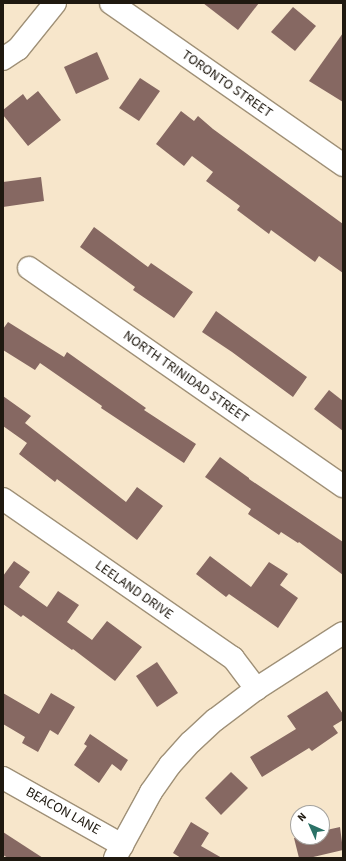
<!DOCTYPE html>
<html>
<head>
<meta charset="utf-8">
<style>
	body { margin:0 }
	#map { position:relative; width:346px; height:861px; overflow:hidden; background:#f7e6cb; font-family:"Source Sans 3",sans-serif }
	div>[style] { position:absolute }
	.building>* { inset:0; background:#866862 }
	.roads { filter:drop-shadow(1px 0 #9f9077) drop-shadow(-1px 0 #9f9077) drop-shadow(0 1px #9f9077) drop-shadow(0 -1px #9f9077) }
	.minor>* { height:22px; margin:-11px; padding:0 11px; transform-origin:11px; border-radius:11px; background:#fff }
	span { translate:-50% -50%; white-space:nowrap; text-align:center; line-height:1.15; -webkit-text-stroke:3px #fff; paint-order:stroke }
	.street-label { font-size:14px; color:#1f1910 }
	.frame { position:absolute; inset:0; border:4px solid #1f1910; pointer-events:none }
	.north { position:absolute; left:290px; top:805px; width:40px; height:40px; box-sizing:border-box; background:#fff; border:1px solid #a5a39f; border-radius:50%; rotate:315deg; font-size:11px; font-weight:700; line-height:16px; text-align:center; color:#1f1910 }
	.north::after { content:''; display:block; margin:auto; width:14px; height:18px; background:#2b7267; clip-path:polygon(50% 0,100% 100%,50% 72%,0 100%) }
</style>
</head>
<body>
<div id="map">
	<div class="building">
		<i style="clip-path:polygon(203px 3px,259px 3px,238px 30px)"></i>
		<i style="clip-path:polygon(293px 7px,316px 26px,295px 51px,271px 32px)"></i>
		<i style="clip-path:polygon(343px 33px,343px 102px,309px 81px)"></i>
		<i style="clip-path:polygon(97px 52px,109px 79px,76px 94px,64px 67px)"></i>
		<i style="clip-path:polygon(140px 78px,160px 91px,139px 121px,119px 108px)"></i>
		<i style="clip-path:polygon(38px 91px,61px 120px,28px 146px,3px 115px,3px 110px,23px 94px,27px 100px)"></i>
		<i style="clip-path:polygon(181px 111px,194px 121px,198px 116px,213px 129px,343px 224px,343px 273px,319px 256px,315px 262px,271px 230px,269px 234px,237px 210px,240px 206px,206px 181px,213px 172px,192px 156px,184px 166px,156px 144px)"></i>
		<i style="clip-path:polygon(41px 177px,44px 201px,3px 207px,3px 182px)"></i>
		<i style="clip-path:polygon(94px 227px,148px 267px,151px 263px,193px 292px,174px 318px,133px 290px,135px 287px,80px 247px)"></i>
		<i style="clip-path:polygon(216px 311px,307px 377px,293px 397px,232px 352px,202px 332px)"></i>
		<i style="clip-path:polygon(8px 322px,64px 357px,67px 352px,146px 408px,144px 410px,196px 444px,184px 463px,101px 408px,102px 406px,40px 363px,35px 370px,3px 350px,3px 329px)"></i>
		<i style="clip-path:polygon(329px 390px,343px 401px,343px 431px,314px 409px)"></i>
		<i style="clip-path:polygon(3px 396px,31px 416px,25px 423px,126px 502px,137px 487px,163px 506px,137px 540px,57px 479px,55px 482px,19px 454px,27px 443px,3px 426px)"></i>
		<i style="clip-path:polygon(220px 457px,249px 478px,249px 479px,343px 542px,343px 575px,299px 542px,298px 543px,281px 532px,279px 535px,248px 514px,251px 509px,205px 477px)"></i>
		<i style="clip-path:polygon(210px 556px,251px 587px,269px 562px,288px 574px,280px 585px,298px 598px,278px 628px,229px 594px,226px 597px,196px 574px)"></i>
		<i style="clip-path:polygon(14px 561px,30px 572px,19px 587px,47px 607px,58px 591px,79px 605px,67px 622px,92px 640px,107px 621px,142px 647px,115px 681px,73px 649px,72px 650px,23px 615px,21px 617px,3px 604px,3px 576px)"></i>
		<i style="clip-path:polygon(157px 662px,178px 693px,157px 707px,136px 676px)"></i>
		<i style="clip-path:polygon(327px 691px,343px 714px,343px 720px,333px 726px,338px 733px,312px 751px,309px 748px,262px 777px,250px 757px,296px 729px,287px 716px)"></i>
		<i style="clip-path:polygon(3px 693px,39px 714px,51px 693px,75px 707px,58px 735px,50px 730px,38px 752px,22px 743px,25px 737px,3px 724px)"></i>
		<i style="clip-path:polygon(90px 734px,128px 760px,121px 771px,112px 764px,99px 783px,74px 765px,87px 746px,84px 744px)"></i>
		<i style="clip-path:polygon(231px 772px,248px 788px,221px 815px,205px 798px)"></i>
		<i style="clip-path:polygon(191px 822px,209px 833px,201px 846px,222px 858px,181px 858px,173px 853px)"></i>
		<i style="clip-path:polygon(340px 827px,343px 850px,309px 858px,299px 858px,294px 838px,322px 837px,322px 831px)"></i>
		<i style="clip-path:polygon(3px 832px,43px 858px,8px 858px,3px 855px)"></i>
	</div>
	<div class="roads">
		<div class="minor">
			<i style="left:111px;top:3px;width:283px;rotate:34.9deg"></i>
			<i style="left:3px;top:59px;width:18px;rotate:-34deg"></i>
			<i style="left:18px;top:49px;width:59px;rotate:-51.2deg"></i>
			<i style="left:29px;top:268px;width:382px;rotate:34.8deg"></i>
			<i style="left:3px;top:499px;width:280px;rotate:34.7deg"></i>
			<i style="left:233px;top:658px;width:39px;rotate:53deg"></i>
			<i style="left:3px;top:778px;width:137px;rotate:29.4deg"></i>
			<i style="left:115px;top:858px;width:75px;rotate:-61.4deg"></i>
			<i style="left:151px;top:792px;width:33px;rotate:-55deg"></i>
			<i style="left:170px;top:765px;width:31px;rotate:-48deg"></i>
			<i style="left:191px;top:742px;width:33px;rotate:-43deg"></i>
			<i style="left:215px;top:720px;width:51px;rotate:-37.1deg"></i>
			<i style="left:256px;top:689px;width:103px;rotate:-32.8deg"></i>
		</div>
	</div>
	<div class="street-label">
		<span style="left:227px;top:84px;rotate:35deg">TORONTO STREET</span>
		<span style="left:186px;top:377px;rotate:35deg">NORTH TRINIDAD STREET</span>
		<span style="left:134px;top:590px;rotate:35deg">LEELAND DRIVE</span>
		<span style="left:63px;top:811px;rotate:29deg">BEACON LANE</span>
	</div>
	<div class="frame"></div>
	<div class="north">N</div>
</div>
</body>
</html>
